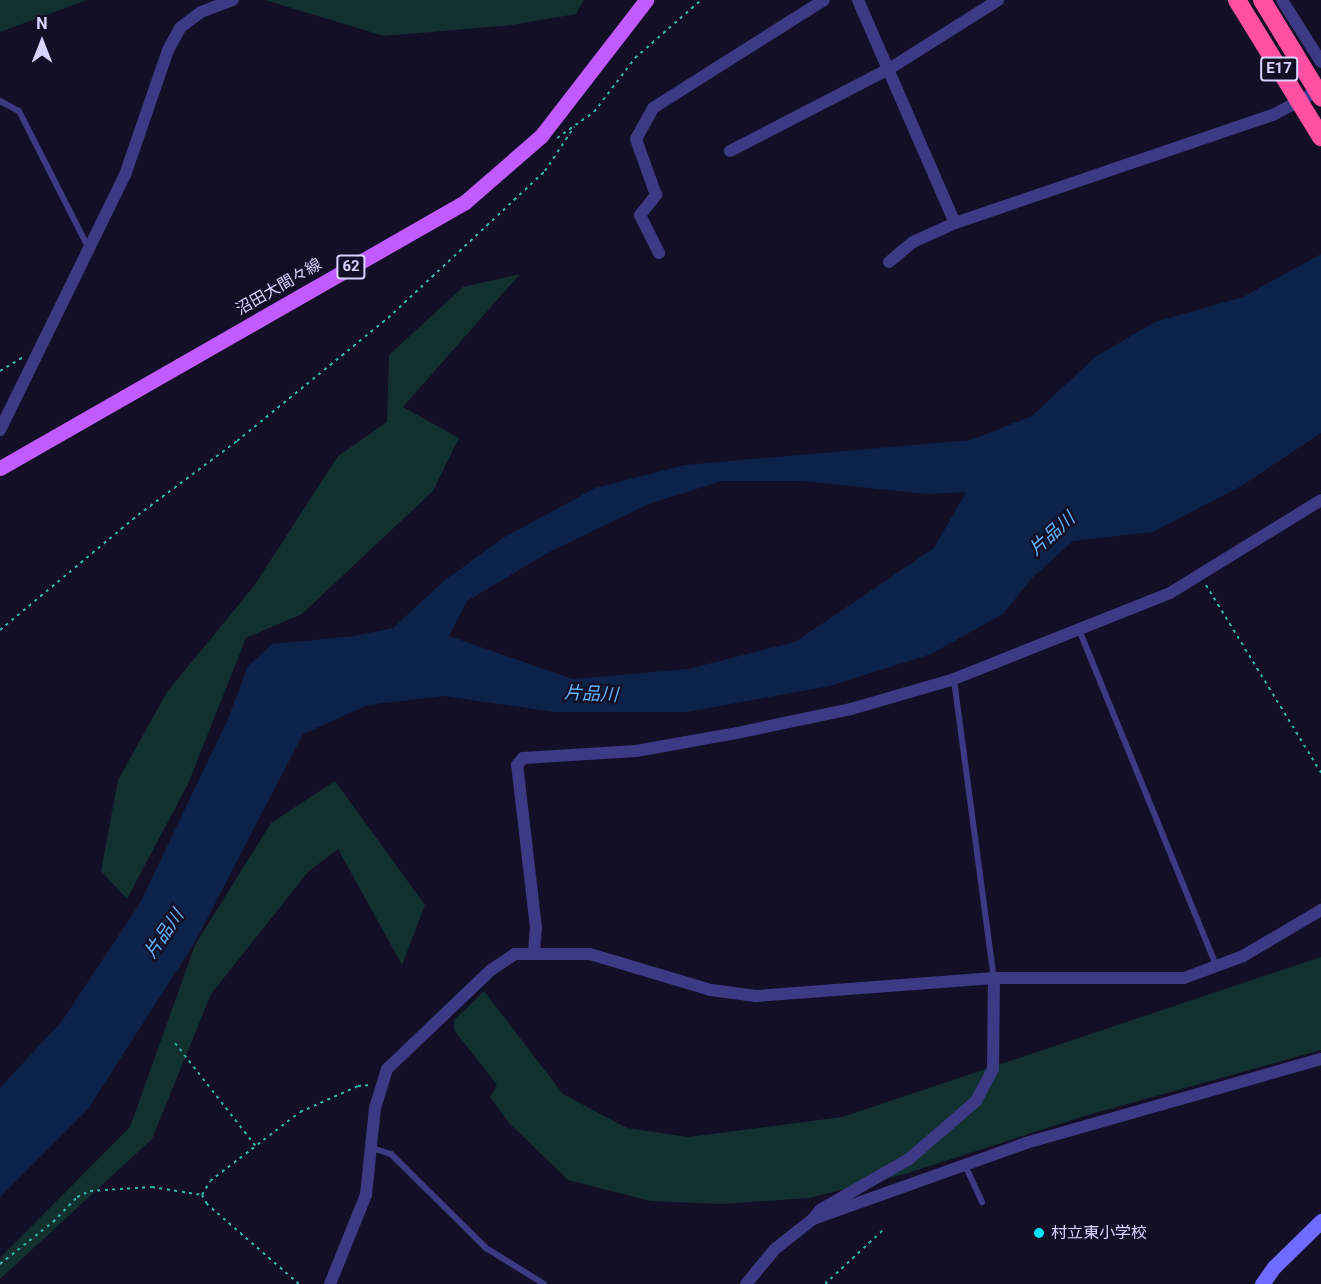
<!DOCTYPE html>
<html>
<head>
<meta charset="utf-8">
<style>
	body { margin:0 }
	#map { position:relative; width:1321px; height:1284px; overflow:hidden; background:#130f26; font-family:Roboto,"Noto Sans JP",sans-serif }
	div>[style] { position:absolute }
	.green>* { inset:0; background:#12302f }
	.water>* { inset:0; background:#0c2248 }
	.path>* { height:2px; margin-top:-1px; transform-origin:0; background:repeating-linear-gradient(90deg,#2fb8b0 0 3px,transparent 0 7.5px) }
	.service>* { height:6px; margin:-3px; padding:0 3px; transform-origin:3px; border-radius:3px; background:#3d3a85 }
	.minor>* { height:12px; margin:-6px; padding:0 6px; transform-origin:6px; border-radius:6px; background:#3d3a85 }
	.secondary>* { height:15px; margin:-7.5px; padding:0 7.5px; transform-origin:7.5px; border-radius:7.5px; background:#6f6bff }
	.primary>* { height:15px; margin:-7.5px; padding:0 7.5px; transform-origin:7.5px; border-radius:7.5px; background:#c25bff }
	.motorway-bridge>* { height:18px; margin:-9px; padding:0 9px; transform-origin:9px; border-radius:9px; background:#ff4fa3 }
	.dots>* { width:16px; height:16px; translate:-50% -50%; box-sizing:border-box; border:3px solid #130f26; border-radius:50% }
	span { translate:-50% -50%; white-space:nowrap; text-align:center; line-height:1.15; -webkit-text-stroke:4.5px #130f26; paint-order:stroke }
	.shield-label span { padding:2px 4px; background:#130f26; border:2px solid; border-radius:4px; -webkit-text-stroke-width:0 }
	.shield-label { font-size:15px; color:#d9d4ff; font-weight:700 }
	.street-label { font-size:16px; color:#d9d4ff }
	.poi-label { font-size:16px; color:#d9d4ff }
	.left { translate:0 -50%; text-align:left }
	.water-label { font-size:18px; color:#62b6ff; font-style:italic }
	.north { position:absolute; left:12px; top:12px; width:60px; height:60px; -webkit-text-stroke:4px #130f26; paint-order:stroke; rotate:0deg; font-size:16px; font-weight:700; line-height:24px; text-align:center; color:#d9d4ff }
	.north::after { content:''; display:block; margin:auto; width:21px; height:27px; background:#d9d4ff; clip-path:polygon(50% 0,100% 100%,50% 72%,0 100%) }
</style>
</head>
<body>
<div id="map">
	<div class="green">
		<i style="clip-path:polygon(0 0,87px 0,0 32px)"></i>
		<i style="clip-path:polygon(265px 0,584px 0,576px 14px,512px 25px,384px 36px)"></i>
		<i style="clip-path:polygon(520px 274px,403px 407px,459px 438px,433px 491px,302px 614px,246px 638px,188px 784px,127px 899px,101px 871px,118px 780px,167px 692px,254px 586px,338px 456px,387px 422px,389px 355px,463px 287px)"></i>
		<i style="clip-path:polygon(335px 781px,425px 905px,402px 965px,338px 849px,308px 872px,211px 994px,152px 1139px,0 1279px,0 1258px,130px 1127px,195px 945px,271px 823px)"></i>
		<i style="clip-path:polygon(1321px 957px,1321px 1050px,1081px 1117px,905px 1174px,809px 1198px,722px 1204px,650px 1201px,568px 1180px,509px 1123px,490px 1097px,497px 1085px,454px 1030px,454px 1020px,484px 991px,563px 1094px,627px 1128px,688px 1137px,842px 1117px)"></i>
	</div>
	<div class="water">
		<i style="clip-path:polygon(evenodd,1321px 254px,1321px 433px,1243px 485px,1153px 532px,1073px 541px,1032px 578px,1003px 614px,931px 654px,830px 686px,687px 712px,555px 712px,443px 696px,368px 705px,303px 734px,195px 942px,88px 1109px,0 1197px,0 1088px,62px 1021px,140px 903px,228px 719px,248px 666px,272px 644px,354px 636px,393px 628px,445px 580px,503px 538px,595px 488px,685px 465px,971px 440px,1032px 416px,1095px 357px,1155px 322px,1243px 297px,1321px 254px,722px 481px,803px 481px,927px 494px,966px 492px,934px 548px,795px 642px,688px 669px,573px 679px,449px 636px,467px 601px,549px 552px,649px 504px,722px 481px)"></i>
	</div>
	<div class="path">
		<i style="left:557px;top:138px;width:45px;rotate:-35.1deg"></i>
		<i style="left:594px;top:112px;width:68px;rotate:-52.8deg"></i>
		<i style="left:635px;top:58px;width:88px;rotate:-41.3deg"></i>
		<i style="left:0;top:371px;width:26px;rotate:-31deg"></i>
		<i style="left:1206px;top:585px;width:220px;rotate:58.5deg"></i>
		<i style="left:0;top:630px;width:180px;rotate:-39.8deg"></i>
		<i style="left:138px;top:515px;width:124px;rotate:-36.8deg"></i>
		<i style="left:237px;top:441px;width:195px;rotate:-39.2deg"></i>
		<i style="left:388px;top:318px;width:215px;rotate:-43.1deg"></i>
		<i style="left:545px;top:171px;width:53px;rotate:-56.6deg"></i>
		<i style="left:175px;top:1043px;width:130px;rotate:51.9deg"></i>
		<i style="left:0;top:1264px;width:68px;rotate:-38.4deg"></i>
		<i style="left:53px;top:1222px;width:35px;rotate:-46deg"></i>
		<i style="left:77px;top:1197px;width:14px;rotate:-25deg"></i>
		<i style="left:90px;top:1191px;width:62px;rotate:-3.7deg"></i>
		<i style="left:152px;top:1187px;width:51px;rotate:9.1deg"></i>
		<i style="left:299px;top:1284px;width:122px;rotate:-139deg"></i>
		<i style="left:207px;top:1204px;width:10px;rotate:-119deg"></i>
		<i style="left:202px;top:1195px;width:16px;rotate:-60deg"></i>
		<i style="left:210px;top:1181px;width:113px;rotate:-37.5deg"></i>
		<i style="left:300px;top:1112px;width:64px;rotate:-24.1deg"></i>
		<i style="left:358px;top:1086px;width:13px;rotate:-4deg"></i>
		<i style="left:825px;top:1284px;width:79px;rotate:-43deg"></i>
	</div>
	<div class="service">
		<i style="left:0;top:101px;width:21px;rotate:28deg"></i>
		<i style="left:19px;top:111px;width:153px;rotate:63.1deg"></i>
		<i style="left:1080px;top:632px;width:362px;rotate:67.8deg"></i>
		<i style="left:954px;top:680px;width:301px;rotate:82.4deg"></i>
		<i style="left:372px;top:1148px;width:20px;rotate:18deg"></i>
		<i style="left:391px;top:1154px;width:134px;rotate:44.7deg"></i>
		<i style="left:486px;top:1248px;width:68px;rotate:31.8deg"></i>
		<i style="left:965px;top:1165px;width:41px;rotate:65.3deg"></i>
	</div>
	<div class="minor">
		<i style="left:858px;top:0;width:243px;rotate:66.5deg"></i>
		<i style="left:1282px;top:0;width:73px;rotate:57.8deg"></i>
		<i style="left:730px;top:151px;width:179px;rotate:-27.3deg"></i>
		<i style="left:889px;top:69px;width:129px;rotate:-32.3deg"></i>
		<i style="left:659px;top:253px;width:42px;rotate:-116.6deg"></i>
		<i style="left:640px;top:215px;width:26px;rotate:-51deg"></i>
		<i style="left:656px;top:195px;width:59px;rotate:-109.7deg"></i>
		<i style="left:636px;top:139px;width:35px;rotate:-61deg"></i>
		<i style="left:653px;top:108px;width:202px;rotate:-32.3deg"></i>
		<i style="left:889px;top:262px;width:31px;rotate:-40deg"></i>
		<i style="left:913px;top:242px;width:46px;rotate:-24.3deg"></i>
		<i style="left:955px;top:223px;width:336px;rotate:-18.8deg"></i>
		<i style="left:1273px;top:115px;width:55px;rotate:-28.4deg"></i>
		<i style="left:0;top:430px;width:284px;rotate:-63.9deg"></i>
		<i style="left:125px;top:175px;width:132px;rotate:-71deg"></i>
		<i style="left:168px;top:50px;width:26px;rotate:-61deg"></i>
		<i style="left:181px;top:27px;width:25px;rotate:-37deg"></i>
		<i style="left:201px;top:12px;width:34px;rotate:-21deg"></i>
		<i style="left:534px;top:951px;width:23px;rotate:-85deg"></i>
		<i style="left:536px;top:928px;width:164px;rotate:-96.6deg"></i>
		<i style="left:517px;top:765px;width:9px;rotate:-49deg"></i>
		<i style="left:523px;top:758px;width:113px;rotate:-3.5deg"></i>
		<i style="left:636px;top:751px;width:103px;rotate:-10.1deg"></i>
		<i style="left:737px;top:733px;width:116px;rotate:-11.9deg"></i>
		<i style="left:851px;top:709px;width:107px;rotate:-16.2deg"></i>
		<i style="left:954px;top:679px;width:232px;rotate:-21.7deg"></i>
		<i style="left:1170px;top:593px;width:177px;rotate:-31.6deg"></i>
		<i style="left:813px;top:1219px;width:11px;rotate:-52deg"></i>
		<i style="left:820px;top:1210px;width:103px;rotate:-29.8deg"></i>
		<i style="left:909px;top:1159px;width:89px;rotate:-40.9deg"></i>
		<i style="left:976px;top:1101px;width:36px;rotate:-62deg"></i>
		<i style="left:993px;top:1069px;width:91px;rotate:-89.4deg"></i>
		<i style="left:330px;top:1284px;width:96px;rotate:-68deg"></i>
		<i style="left:366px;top:1195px;width:87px;rotate:-84.1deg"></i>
		<i style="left:375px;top:1108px;width:41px;rotate:-72.9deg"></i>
		<i style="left:387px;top:1069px;width:144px;rotate:-43.6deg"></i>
		<i style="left:491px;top:970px;width:29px;rotate:-34deg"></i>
		<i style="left:515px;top:954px;width:75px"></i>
		<i style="left:590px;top:954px;width:126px;rotate:16.6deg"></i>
		<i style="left:711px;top:990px;width:45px;rotate:7.6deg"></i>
		<i style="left:756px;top:996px;width:239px;rotate:-4.3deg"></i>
		<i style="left:994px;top:978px;width:190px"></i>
		<i style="left:1184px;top:978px;width:63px;rotate:-20.4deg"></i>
		<i style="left:1243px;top:956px;width:91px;rotate:-30.5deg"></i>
		<i style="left:746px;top:1284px;width:45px;rotate:-50.4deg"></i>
		<i style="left:775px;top:1249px;width:48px;rotate:-38.3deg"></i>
		<i style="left:813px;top:1219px;width:226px;rotate:-19.6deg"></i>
		<i style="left:1026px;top:1143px;width:307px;rotate:-15.9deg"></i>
	</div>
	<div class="secondary">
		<i style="left:1262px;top:1284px;width:21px;rotate:-55deg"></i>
		<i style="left:1274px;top:1267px;width:66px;rotate:-44.4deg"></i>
	</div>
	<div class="primary">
		<i style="left:0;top:468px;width:536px;rotate:-29.77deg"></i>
		<i style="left:465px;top:202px;width:101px;rotate:-41deg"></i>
		<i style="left:541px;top:136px;width:172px;rotate:-52.3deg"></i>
	</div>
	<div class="motorway-bridge">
		<i style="left:1237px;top:0;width:161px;rotate:58.5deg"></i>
		<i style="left:1262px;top:0;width:114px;rotate:58.7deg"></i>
	</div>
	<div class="dots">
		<i style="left:1039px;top:1233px;background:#00e5ff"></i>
	</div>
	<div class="shield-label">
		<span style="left:1279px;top:69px">E17</span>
		<span style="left:351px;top:267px">62</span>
	</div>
	<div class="street-label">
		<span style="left:279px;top:287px;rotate:-30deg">沼田大間々線</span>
	</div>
	<div class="poi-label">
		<span class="left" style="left:1051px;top:1233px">村立東小学校</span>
	</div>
	<div class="water-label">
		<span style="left:1052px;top:534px;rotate:-42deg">片品川</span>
		<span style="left:591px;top:694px;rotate:3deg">片品川</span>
		<span style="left:164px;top:934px;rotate:-55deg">片品川</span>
	</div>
	<div class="north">N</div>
</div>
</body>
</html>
